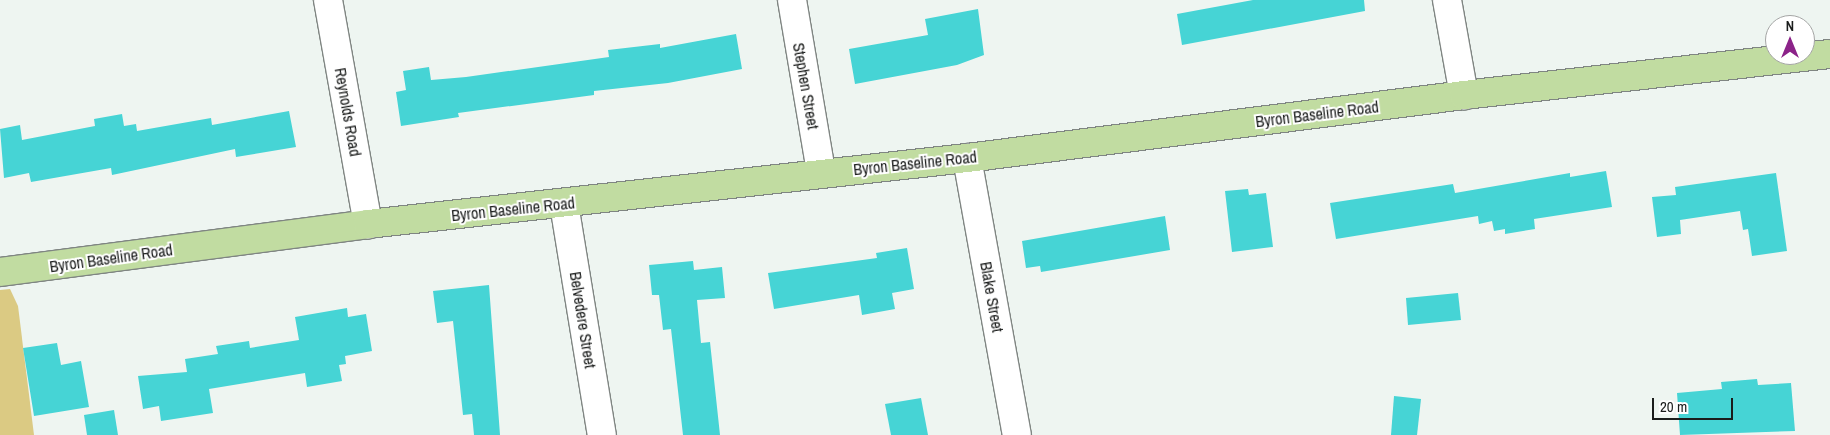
<!DOCTYPE html>
<html>
<head>
<meta charset="utf-8">
<style>
	body { margin:0 }
	#map { position:relative; width:1830px; height:435px; overflow:hidden; background:#eef5f1; font-family:"Archivo Narrow",sans-serif }
	div>[style] { position:absolute }
	.green>* { inset:0; background:#dbca83 }
	.building>* { inset:0; background:#46d4d5 }
	.roads { filter:drop-shadow(1px 0 #7f8582) drop-shadow(-1px 0 #7f8582) drop-shadow(0 1px #7f8582) drop-shadow(0 -1px #7f8582) }
	.minor>* { height:28px; margin:-14px; padding:0 14px; transform-origin:14px; border-radius:14px; background:#fff }
	.major>* { height:28px; margin:-14px; padding:0 14px; transform-origin:14px; border-radius:14px; background:#c1dca1 }
	span { translate:-50% -50%; white-space:nowrap; text-align:center; line-height:1.15; -webkit-text-stroke:4px #fff; paint-order:stroke }
	.street-label { font-size:16px; color:#1b1d1c }
	.north { position:absolute; left:1765px; top:15px; width:50px; height:50px; box-sizing:border-box; background:#fff; border:1px solid #a4a5a4; border-radius:50%; rotate:0deg; font-size:14px; font-weight:700; line-height:20px; text-align:center; color:#1b1d1c }
	.north::after { content:''; display:block; margin:auto; width:18px; height:22px; background:#8c2389; clip-path:polygon(50% 0,100% 100%,50% 72%,0 100%) }
	.scale { position:absolute; left:1652px; top:398px; width:81px; height:22px; box-sizing:border-box; border:2px solid #1b1d1c; border-top:0; padding-left:6px; font-size:15px; line-height:18px; white-space:nowrap; color:#1b1d1c; -webkit-text-stroke:4px #fff; paint-order:stroke }
</style>
</head>
<body>
<div id="map">
	<div class="green">
		<i style="clip-path:polygon(10px 289px,18px 306px,34px 435px,0 435px,0 290px)"></i>
	</div>
	<div class="building">
		<i style="clip-path:polygon(1253px 0,1364px 0,1365px 11px,1182px 45px,1177px 14px)"></i>
		<i style="clip-path:polygon(978px 9px,984px 55px,957px 65px,855px 84px,849px 49px,928px 35px,925px 19px)"></i>
		<i style="clip-path:polygon(736px 34px,742px 69px,668px 83px,594px 91px,594px 95px,458px 113px,459px 117px,401px 126px,396px 92px,406px 90px,403px 71px,429px 67px,431px 80px,466px 77px,609px 57px,608px 50px,660px 44px,660px 48px)"></i>
		<i style="clip-path:polygon(289px 111px,296px 147px,236px 157px,235px 149px,112px 175px,111px 168px,31px 182px,29px 173px,4px 178px,0 129px,20px 125px,22px 140px,95px 126px,94px 119px,122px 114px,124px 126px,136px 124px,137px 131px,211px 118px,212px 125px)"></i>
		<i style="clip-path:polygon(1606px 171px,1612px 207px,1534px 219px,1535px 229px,1505px 234px,1505px 229px,1494px 231px,1492px 221px,1479px 224px,1478px 216px,1336px 239px,1330px 203px,1453px 184px,1455px 193px,1570px 173px,1570px 177px)"></i>
		<i style="clip-path:polygon(1776px 173px,1787px 251px,1752px 256px,1748px 229px,1743px 230px,1740px 211px,1680px 220px,1681px 234px,1657px 237px,1652px 197px,1676px 195px,1675px 187px)"></i>
		<i style="clip-path:polygon(1248px 189px,1249px 195px,1266px 193px,1273px 247px,1232px 252px,1225px 191px)"></i>
		<i style="clip-path:polygon(1165px 216px,1170px 250px,1041px 272px,1040px 266px,1026px 268px,1022px 241px)"></i>
		<i style="clip-path:polygon(907px 248px,914px 289px,892px 293px,895px 309px,862px 315px,859px 295px,774px 309px,768px 273px,877px 258px,876px 253px)"></i>
		<i style="clip-path:polygon(693px 261px,694px 270px,722px 267px,725px 298px,697px 300px,701px 343px,710px 342px,720px 435px,683px 435px,671px 329px,663px 330px,659px 295px,652px 295px,649px 265px)"></i>
		<i style="clip-path:polygon(489px 285px,500px 435px,474px 435px,472px 414px,463px 415px,453px 321px,437px 323px,433px 291px)"></i>
		<i style="clip-path:polygon(1458px 293px,1461px 320px,1408px 325px,1406px 298px)"></i>
		<i style="clip-path:polygon(347px 308px,348px 317px,366px 314px,372px 351px,345px 356px,346px 364px,339px 365px,342px 381px,307px 387px,305px 373px,209px 389px,213px 413px,161px 421px,159px 406px,143px 409px,138px 376px,187px 372px,185px 359px,218px 354px,216px 346px,249px 341px,250px 348px,299px 340px,295px 317px)"></i>
		<i style="clip-path:polygon(57px 343px,61px 365px,81px 361px,89px 407px,34px 416px,23px 348px)"></i>
		<i style="clip-path:polygon(1757px 379px,1758px 385px,1791px 383px,1795px 431px,1680px 435px,1677px 393px,1722px 389px,1721px 382px)"></i>
		<i style="clip-path:polygon(1394px 396px,1421px 399px,1417px 435px,1391px 435px)"></i>
		<i style="clip-path:polygon(921px 398px,928px 435px,891px 435px,885px 404px)"></i>
		<i style="clip-path:polygon(114px 410px,118px 435px,87px 435px,84px 415px)"></i>
	</div>
	<div class="roads">
		<div class="minor">
			<i style="left:328px;top:0;width:228px;rotate:79.9deg"></i>
			<i style="left:792px;top:0;width:174px;rotate:80.4deg"></i>
			<i style="left:1447px;top:0;width:97px;rotate:79.9deg"></i>
			<i style="left:967px;top:158px;width:281px;rotate:79.8deg"></i>
			<i style="left:564px;top:204px;width:234px;rotate:80.7deg"></i>
		</div>
		<div class="major">
			<i style="left:0;top:272px;width:371px;rotate:-7.4deg"></i>
			<i style="left:368px;top:224px;width:603px;rotate:-6.29deg"></i>
			<i style="left:967px;top:158px;width:501px;rotate:-7.22deg"></i>
			<i style="left:1464px;top:95px;width:368px;rotate:-6.4deg"></i>
		</div>
	</div>
	<div class="street-label">
		<span style="left:806px;top:86px;rotate:80deg">Stephen Street</span>
		<span style="left:348px;top:112px;rotate:80deg">Reynolds Road</span>
		<span style="left:1317px;top:114px;rotate:-7deg">Byron Baseline Road</span>
		<span style="left:915px;top:163px;rotate:-6deg">Byron Baseline Road</span>
		<span style="left:513px;top:209px;rotate:-6deg">Byron Baseline Road</span>
		<span style="left:111px;top:258px;rotate:-8deg">Byron Baseline Road</span>
		<span style="left:992px;top:297px;rotate:80deg">Blake Street</span>
		<span style="left:583px;top:320px;rotate:81deg">Belvedere Street</span>
	</div>
	<div class="north">N</div>
	<div class="scale">20 m</div>
</div>
</body>
</html>
